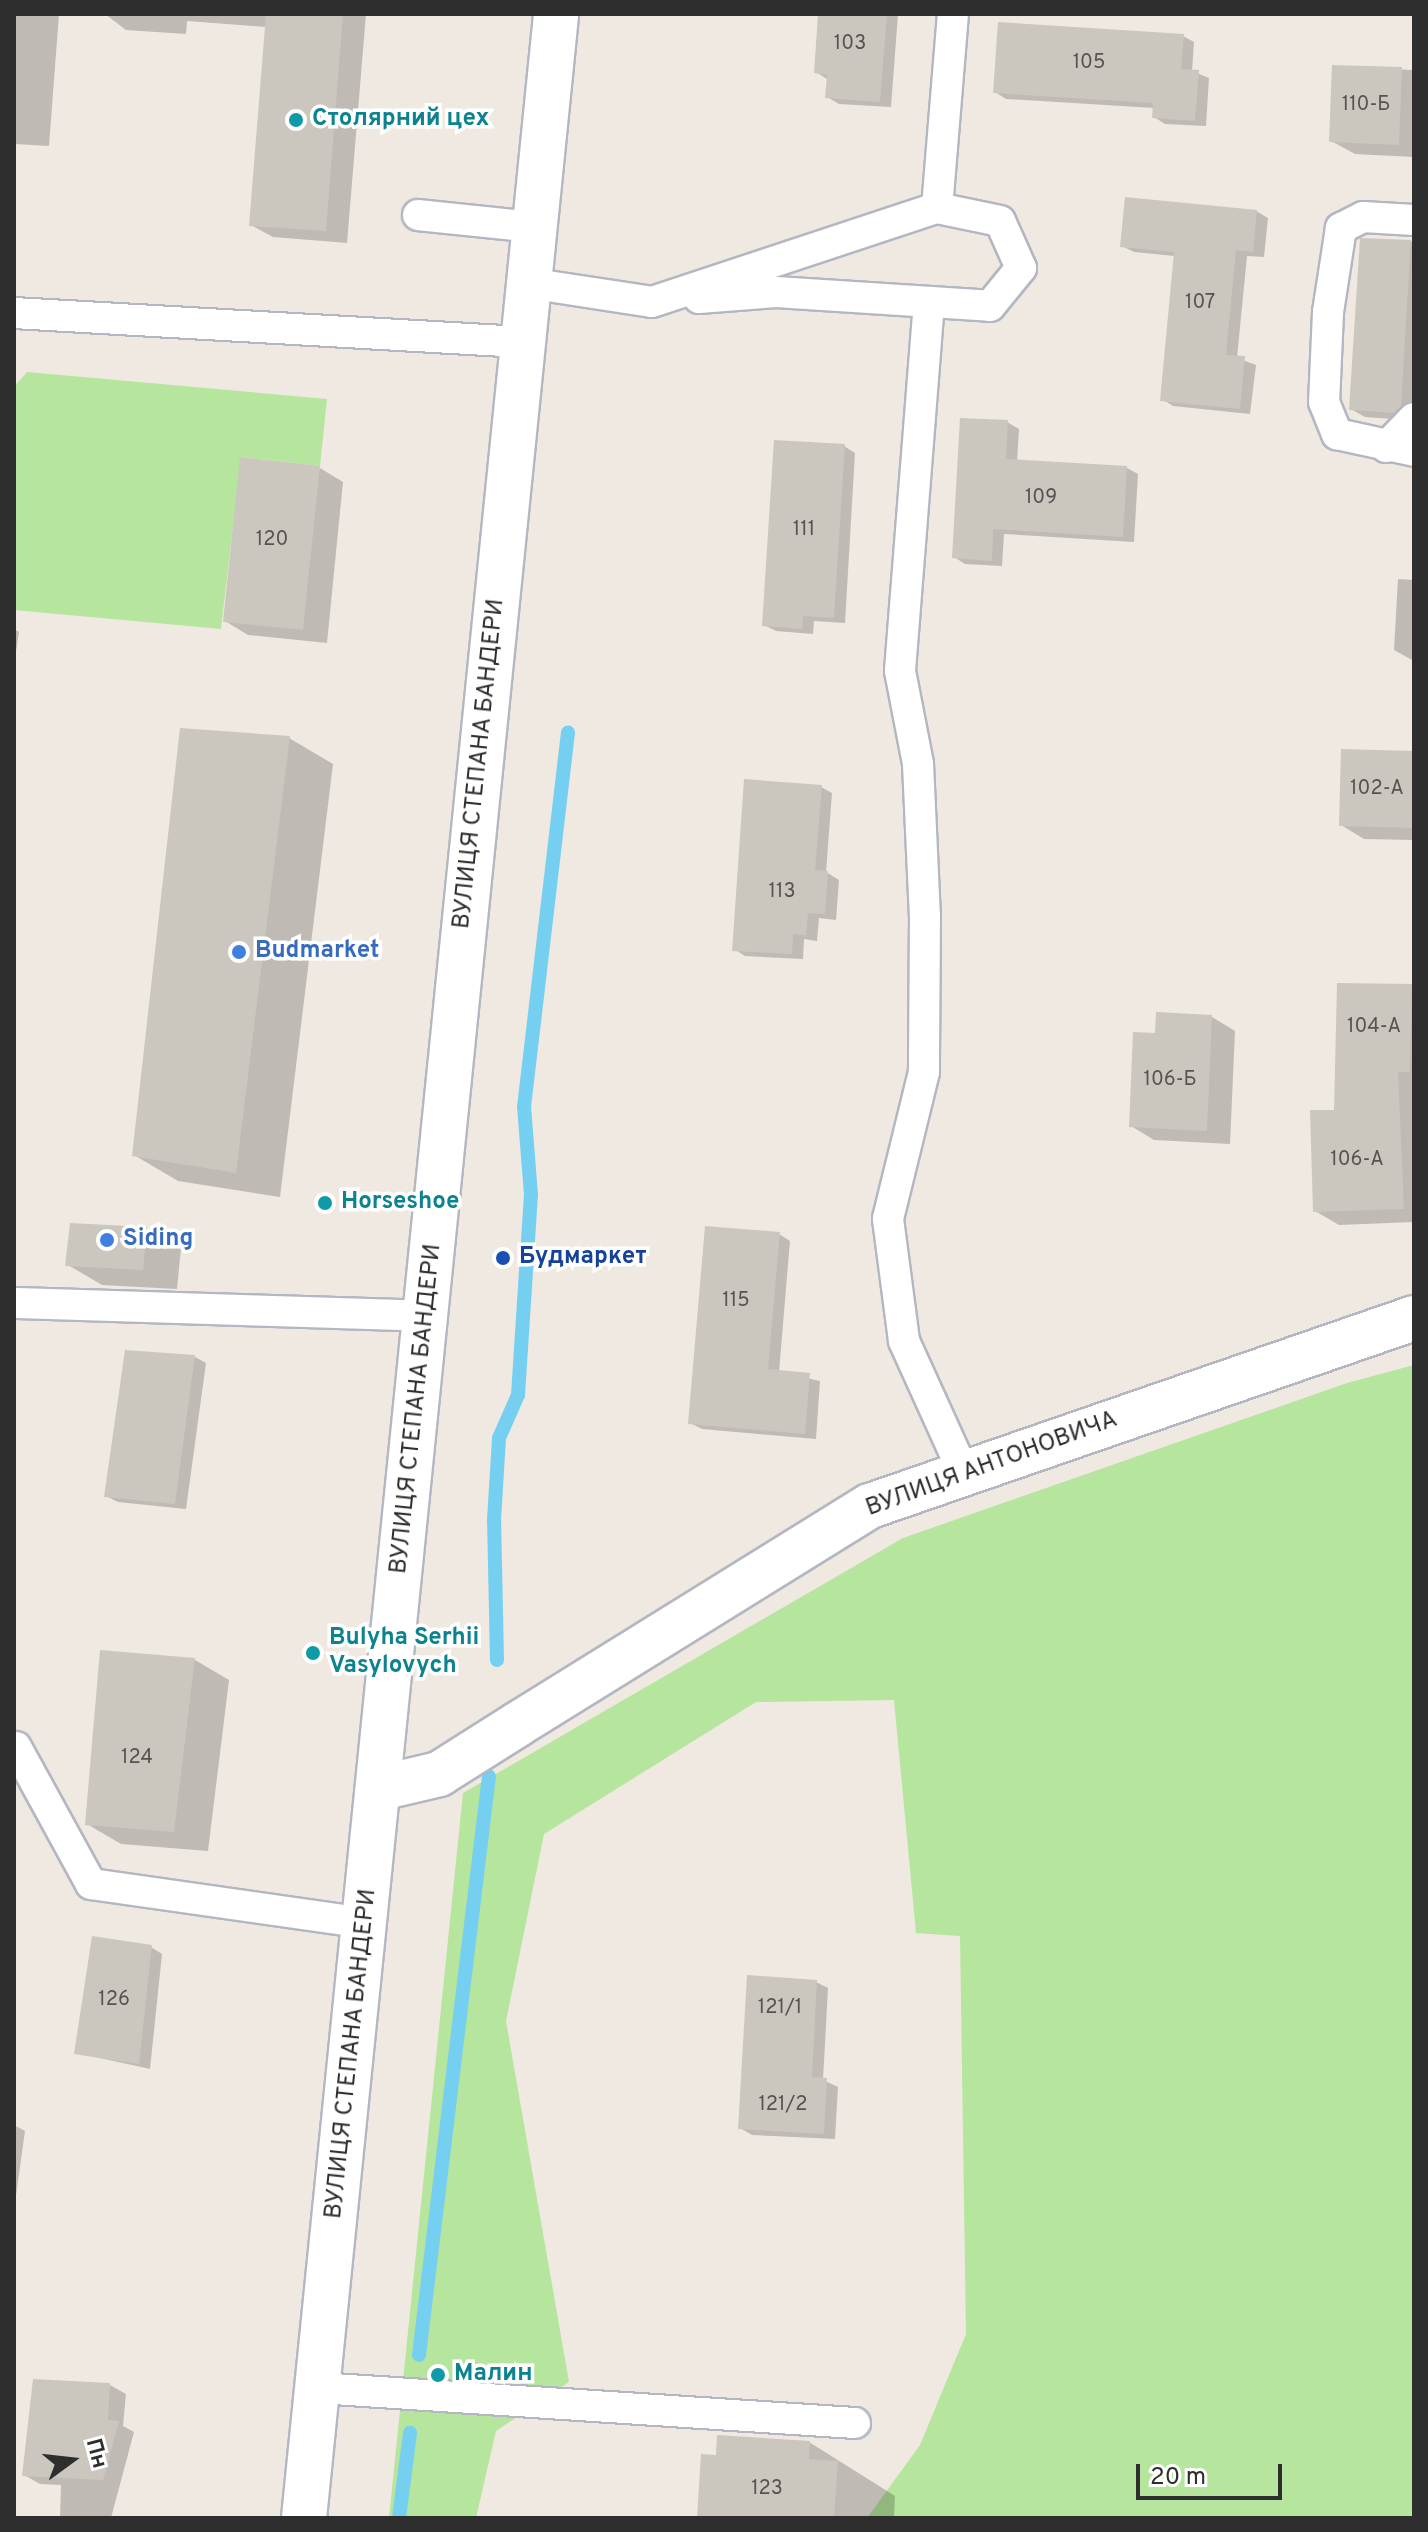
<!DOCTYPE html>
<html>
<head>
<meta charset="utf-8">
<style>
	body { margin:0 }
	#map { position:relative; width:1428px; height:2532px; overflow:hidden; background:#efe9e1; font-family:Overpass,sans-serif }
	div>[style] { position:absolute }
	.green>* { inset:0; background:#b6e59e }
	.shadow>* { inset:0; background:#0003 }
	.stream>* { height:14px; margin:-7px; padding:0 7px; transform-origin:7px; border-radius:7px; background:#75cff0 }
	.building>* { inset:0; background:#cbc7bf }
	.roads { filter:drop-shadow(2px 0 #b4b7c1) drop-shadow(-2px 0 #b4b7c1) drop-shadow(0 2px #b4b7c1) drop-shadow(0 -2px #b4b7c1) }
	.service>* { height:30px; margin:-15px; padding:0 15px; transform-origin:15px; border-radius:15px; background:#fff }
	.minor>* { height:44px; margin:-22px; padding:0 22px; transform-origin:22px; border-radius:22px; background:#fff }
	.tertiary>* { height:44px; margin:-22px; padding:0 22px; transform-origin:22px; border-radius:22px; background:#fff }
	.dots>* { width:22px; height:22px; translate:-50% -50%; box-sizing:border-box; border:4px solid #fff; border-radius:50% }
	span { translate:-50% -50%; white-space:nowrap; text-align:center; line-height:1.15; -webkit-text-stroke:7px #fff; paint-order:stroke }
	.number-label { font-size:20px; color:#555452 }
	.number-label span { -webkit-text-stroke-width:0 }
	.culture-label { font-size:24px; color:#0d838f; font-weight:700 }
	.left { translate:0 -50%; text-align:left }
	.street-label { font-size:24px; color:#2e2e2e }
	.shop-label { font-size:24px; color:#366cbe; font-weight:700 }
	.transit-label { font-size:24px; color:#164399; font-weight:700 }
	.frame { position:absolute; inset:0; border:16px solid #2e2e2e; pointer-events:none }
	.north { position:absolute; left:32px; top:2420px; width:80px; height:80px; -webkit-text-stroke:6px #fff; paint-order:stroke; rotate:75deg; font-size:22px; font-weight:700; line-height:32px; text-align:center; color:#2e2e2e }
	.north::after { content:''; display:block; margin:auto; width:28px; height:36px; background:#2e2e2e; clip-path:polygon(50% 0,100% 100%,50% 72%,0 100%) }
	.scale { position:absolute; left:1136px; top:2464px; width:146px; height:36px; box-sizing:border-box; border:4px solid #2e2e2e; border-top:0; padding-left:10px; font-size:24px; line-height:28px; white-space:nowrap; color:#2e2e2e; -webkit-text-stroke:6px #fff; paint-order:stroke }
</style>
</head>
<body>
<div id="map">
	<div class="green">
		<i style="clip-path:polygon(27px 372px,327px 399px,320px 466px,241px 457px,221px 629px,14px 610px,14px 387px)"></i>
		<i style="clip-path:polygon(1414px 1365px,1414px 2518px,867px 2518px,920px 2445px,966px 2334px,960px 1936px,916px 1933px,894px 1700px,756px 1702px,544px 1834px,506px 2021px,569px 2382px,496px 2431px,476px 2518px,389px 2518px,463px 1793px,903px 1538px,1347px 1383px)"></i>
	</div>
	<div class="shadow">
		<i style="clip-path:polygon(14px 14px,59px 14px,49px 146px,14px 144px)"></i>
		<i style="clip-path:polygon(105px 14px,366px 14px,347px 243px,273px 237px,251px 225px,267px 27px,187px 21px,186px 34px,126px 30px)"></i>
		<i style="clip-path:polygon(820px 14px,898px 14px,891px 107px,839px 104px,827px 97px,827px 79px,816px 72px)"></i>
		<i style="clip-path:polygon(1183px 36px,1194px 42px,1192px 71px,1209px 78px,1206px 126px,1165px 124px,1154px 117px,1154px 108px,1006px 99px,995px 92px)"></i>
		<i style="clip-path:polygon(1334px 67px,1414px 70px,1414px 157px,1355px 154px,1331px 141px)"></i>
		<i style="clip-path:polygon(1256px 211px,1268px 218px,1264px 257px,1247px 256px,1237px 358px,1256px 365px,1250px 414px,1173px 406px,1162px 399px,1175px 256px,1134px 252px,1122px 246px)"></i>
		<i style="clip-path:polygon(1366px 239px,1414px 242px,1414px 415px,1409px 420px,1365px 417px,1351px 409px)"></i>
		<i style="clip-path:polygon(1007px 422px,1019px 429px,1017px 462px,1127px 468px,1138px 474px,1134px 542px,1004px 534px,1002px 566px,965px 564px,954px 557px)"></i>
		<i style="clip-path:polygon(844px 446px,855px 453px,845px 623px,814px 621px,813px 634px,776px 631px,764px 625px)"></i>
		<i style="clip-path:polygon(320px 468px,343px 482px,327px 643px,248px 635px,225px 621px)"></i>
		<i style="clip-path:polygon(1398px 579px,1414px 580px,1414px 661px,1394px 650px)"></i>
		<i style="clip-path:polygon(14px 629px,19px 632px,14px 665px)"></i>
		<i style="clip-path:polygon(289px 738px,333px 764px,280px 1197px,178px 1181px,134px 1155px)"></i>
		<i style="clip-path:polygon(1414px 753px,1414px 840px,1364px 839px,1341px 825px)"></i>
		<i style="clip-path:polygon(821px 787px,832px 793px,826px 872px,839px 880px,836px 920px,819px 918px,817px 941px,804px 939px,803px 959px,745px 956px,734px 949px)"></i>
		<i style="clip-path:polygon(1412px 986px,1414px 1222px,1339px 1225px,1315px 1211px,1336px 1112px)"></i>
		<i style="clip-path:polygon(1212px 1017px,1235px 1031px,1230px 1144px,1154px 1140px,1131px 1126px,1157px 1035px)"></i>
		<i style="clip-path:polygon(147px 1229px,181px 1248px,177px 1289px,102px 1285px,68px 1265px)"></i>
		<i style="clip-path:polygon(779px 1234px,790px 1241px,779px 1372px,820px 1381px,816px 1439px,702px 1429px,690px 1423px)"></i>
		<i style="clip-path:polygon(195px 1357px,206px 1363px,186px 1509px,118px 1502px,106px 1496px)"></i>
		<i style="clip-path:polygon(101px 1652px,195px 1660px,229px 1680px,208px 1851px,121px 1844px,87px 1824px)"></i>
		<i style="clip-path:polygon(151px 1947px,162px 1954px,150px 2069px,77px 2053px)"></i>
		<i style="clip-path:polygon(816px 1982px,828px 1988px,823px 2080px,838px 2087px,835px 2139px,752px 2135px,740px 2128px)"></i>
		<i style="clip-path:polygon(14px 2125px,25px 2131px,14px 2210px)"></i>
		<i style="clip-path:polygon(110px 2385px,126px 2394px,123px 2426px,134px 2432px,111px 2518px,60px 2518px,61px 2485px,40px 2484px,24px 2475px)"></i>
		<i style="clip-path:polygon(809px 2442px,895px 2496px,894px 2518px,699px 2518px,717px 2457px)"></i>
	</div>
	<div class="stream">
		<i style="left:497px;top:1660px;width:140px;rotate:-91.2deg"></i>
		<i style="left:494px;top:1520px;width:82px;rotate:-86.5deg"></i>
		<i style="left:499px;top:1438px;width:47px;rotate:-66.2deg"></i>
		<i style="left:518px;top:1395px;width:200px;rotate:-86.3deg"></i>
		<i style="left:531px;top:1195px;width:88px;rotate:-94.5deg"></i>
		<i style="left:524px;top:1107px;width:377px;rotate:-83.3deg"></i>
		<i style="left:419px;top:2355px;width:583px;rotate:-83.11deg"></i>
		<i style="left:399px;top:2518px;width:86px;rotate:-82.6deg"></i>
	</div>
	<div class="building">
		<i style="clip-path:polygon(266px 14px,343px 14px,326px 231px,249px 226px)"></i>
		<i style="clip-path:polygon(818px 14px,887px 14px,880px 102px,825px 98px,827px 75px,814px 73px)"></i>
		<i style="clip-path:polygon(998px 22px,1184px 34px,1181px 69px,1199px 70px,1195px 121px,1152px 118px,1153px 103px,993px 93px)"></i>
		<i style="clip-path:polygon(1332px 65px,1402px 67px,1399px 145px,1329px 142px)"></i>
		<i style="clip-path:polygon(1125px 197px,1257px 210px,1253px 252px,1236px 250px,1226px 355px,1245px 356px,1240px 409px,1160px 401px,1174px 252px,1120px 247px)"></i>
		<i style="clip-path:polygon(1360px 238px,1411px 240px,1401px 406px,1394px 413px,1349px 410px)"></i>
		<i style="clip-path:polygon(960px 418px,1008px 420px,1006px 459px,1127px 466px,1123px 537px,993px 529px,992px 561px,952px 558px)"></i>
		<i style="clip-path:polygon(774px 440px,845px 444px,834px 618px,803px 616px,802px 629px,762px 626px)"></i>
		<i style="clip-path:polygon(240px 457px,320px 466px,303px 630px,223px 622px)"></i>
		<i style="clip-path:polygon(180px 728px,290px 736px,236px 1173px,132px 1156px)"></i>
		<i style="clip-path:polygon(1341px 749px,1414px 751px,1414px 828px,1339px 826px)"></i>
		<i style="clip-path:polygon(744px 779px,822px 785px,815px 870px,828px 871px,825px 914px,808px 913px,806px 935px,793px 934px,792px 954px,732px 951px)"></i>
		<i style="clip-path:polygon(1337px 983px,1412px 984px,1410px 1072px,1398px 1072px,1404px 1209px,1313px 1212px,1310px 1110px,1334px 1110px)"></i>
		<i style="clip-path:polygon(1156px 1012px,1212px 1015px,1207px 1131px,1129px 1127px,1133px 1032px,1155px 1033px)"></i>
		<i style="clip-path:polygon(70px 1223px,147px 1227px,143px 1270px,65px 1266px)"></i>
		<i style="clip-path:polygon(705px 1226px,780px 1232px,768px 1369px,810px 1373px,805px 1434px,688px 1424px)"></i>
		<i style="clip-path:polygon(125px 1350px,195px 1355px,175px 1504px,104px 1497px)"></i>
		<i style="clip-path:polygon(100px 1650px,195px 1658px,174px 1832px,85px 1825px)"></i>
		<i style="clip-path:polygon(92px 1936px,152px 1945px,139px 2064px,74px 2054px)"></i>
		<i style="clip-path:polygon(747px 1975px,817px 1980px,812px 2077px,827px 2078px,824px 2134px,738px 2129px)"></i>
		<i style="clip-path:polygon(33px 2379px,110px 2383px,108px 2420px,119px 2421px,103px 2480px,22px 2476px)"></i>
		<i style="clip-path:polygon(717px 2435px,810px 2441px,809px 2459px,838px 2461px,834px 2518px,697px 2518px,701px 2454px,716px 2455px)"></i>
	</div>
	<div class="roads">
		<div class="service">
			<i style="left:418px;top:215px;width:117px;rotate:5.9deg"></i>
			<i style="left:1414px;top:220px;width:51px;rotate:-176.6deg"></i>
			<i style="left:1363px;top:217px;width:25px;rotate:153deg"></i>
			<i style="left:1341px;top:228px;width:85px;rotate:98.8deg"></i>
			<i style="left:1328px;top:312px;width:90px;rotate:92.5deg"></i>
			<i style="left:1324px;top:402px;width:35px;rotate:68deg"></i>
			<i style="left:1337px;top:434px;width:79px;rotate:12.4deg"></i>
			<i style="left:528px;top:283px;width:125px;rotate:8.7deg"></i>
			<i style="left:652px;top:302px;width:300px;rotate:-18.3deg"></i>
			<i style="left:937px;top:208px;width:195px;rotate:-85.3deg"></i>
			<i style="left:699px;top:298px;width:77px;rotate:-4.5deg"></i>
			<i style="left:776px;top:292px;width:214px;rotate:3.7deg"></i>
			<i style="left:990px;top:306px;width:49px;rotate:-50.8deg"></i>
			<i style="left:1021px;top:268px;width:51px;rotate:-114.1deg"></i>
			<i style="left:1000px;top:221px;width:64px;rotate:-168.3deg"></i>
			<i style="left:929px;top:302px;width:370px;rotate:94.5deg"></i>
			<i style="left:900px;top:671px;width:95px;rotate:79deg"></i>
			<i style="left:918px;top:764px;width:152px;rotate:87.4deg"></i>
			<i style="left:925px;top:916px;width:156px;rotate:90.4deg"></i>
			<i style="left:924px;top:1072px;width:151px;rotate:103.8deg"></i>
			<i style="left:888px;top:1219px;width:123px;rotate:82.5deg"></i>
			<i style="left:904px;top:1341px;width:145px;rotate:65.6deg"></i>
			<i style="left:14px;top:313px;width:508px;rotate:3.27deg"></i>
			<i style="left:1386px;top:447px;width:40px;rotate:-46deg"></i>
			<i style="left:16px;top:1303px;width:410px;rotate:1.8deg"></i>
			<i style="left:16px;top:1747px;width:156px;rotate:61.3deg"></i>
			<i style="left:91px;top:1884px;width:276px;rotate:8.1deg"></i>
			<i style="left:318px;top:2388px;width:538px;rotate:3.73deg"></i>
		</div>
		<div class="minor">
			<i style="left:518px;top:1724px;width:414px;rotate:-31.8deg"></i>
			<i style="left:870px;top:1506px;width:576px;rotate:-19.06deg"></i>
		</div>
		<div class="tertiary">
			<i style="left:380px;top:1788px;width:61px;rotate:-13.3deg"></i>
			<i style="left:439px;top:1774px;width:93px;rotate:-32.3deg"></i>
			<i style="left:304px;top:2518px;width:2517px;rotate:-84.25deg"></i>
		</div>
	</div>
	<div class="dots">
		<i style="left:296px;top:120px;background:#0f9aa8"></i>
		<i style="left:239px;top:952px;background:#3f7fe0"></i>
		<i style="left:325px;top:1203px;background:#0f9aa8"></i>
		<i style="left:107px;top:1240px;background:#3f7fe0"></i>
		<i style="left:503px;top:1258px;background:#1a4fb4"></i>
		<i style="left:313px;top:1653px;background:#0f9aa8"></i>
		<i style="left:438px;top:2375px;background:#0f9aa8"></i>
	</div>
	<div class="number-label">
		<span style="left:850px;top:44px">103</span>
		<span style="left:1089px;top:63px">105</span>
		<span style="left:1366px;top:105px">110-Б</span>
		<span style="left:1200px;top:303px">107</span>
		<span style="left:1041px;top:498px">109</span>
		<span style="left:804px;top:530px">111</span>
		<span style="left:272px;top:540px">120</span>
		<span style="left:1377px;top:789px">102-А</span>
		<span style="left:782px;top:892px">113</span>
		<span style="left:1374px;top:1027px">104-А</span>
		<span style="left:1170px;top:1080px">106-Б</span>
		<span style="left:1357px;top:1160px">106-А</span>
		<span style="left:736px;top:1301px">115</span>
		<span style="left:137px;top:1758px">124</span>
		<span style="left:114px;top:2000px">126</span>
		<span style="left:780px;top:2008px">121/1</span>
		<span style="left:783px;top:2105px">121/2</span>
		<span style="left:767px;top:2489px">123</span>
	</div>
	<div class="culture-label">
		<span class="left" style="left:312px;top:120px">Столярний цех</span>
		<span class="left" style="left:341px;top:1203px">Horseshoe</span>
		<span class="left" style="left:329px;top:1653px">Bulyha Serhii<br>Vasylovych</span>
		<span class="left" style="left:454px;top:2375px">Малин</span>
	</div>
	<div class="street-label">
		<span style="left:480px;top:764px;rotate:-84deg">ВУЛИЦЯ СТЕПАНА БАНДЕРИ</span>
		<span style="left:417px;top:1409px;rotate:-84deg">ВУЛИЦЯ СТЕПАНА БАНДЕРИ</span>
		<span style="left:992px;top:1465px;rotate:-20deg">ВУЛИЦЯ АНТОНОВИЧА</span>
		<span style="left:352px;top:2054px;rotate:-84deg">ВУЛИЦЯ СТЕПАНА БАНДЕРИ</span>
	</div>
	<div class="shop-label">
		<span class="left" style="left:255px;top:952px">Budmarket</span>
		<span class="left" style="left:123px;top:1240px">Siding</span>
	</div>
	<div class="transit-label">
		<span class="left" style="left:519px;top:1258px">Будмаркет</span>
	</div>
	<div class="frame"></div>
	<div class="north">Пн</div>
	<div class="scale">20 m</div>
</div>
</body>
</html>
